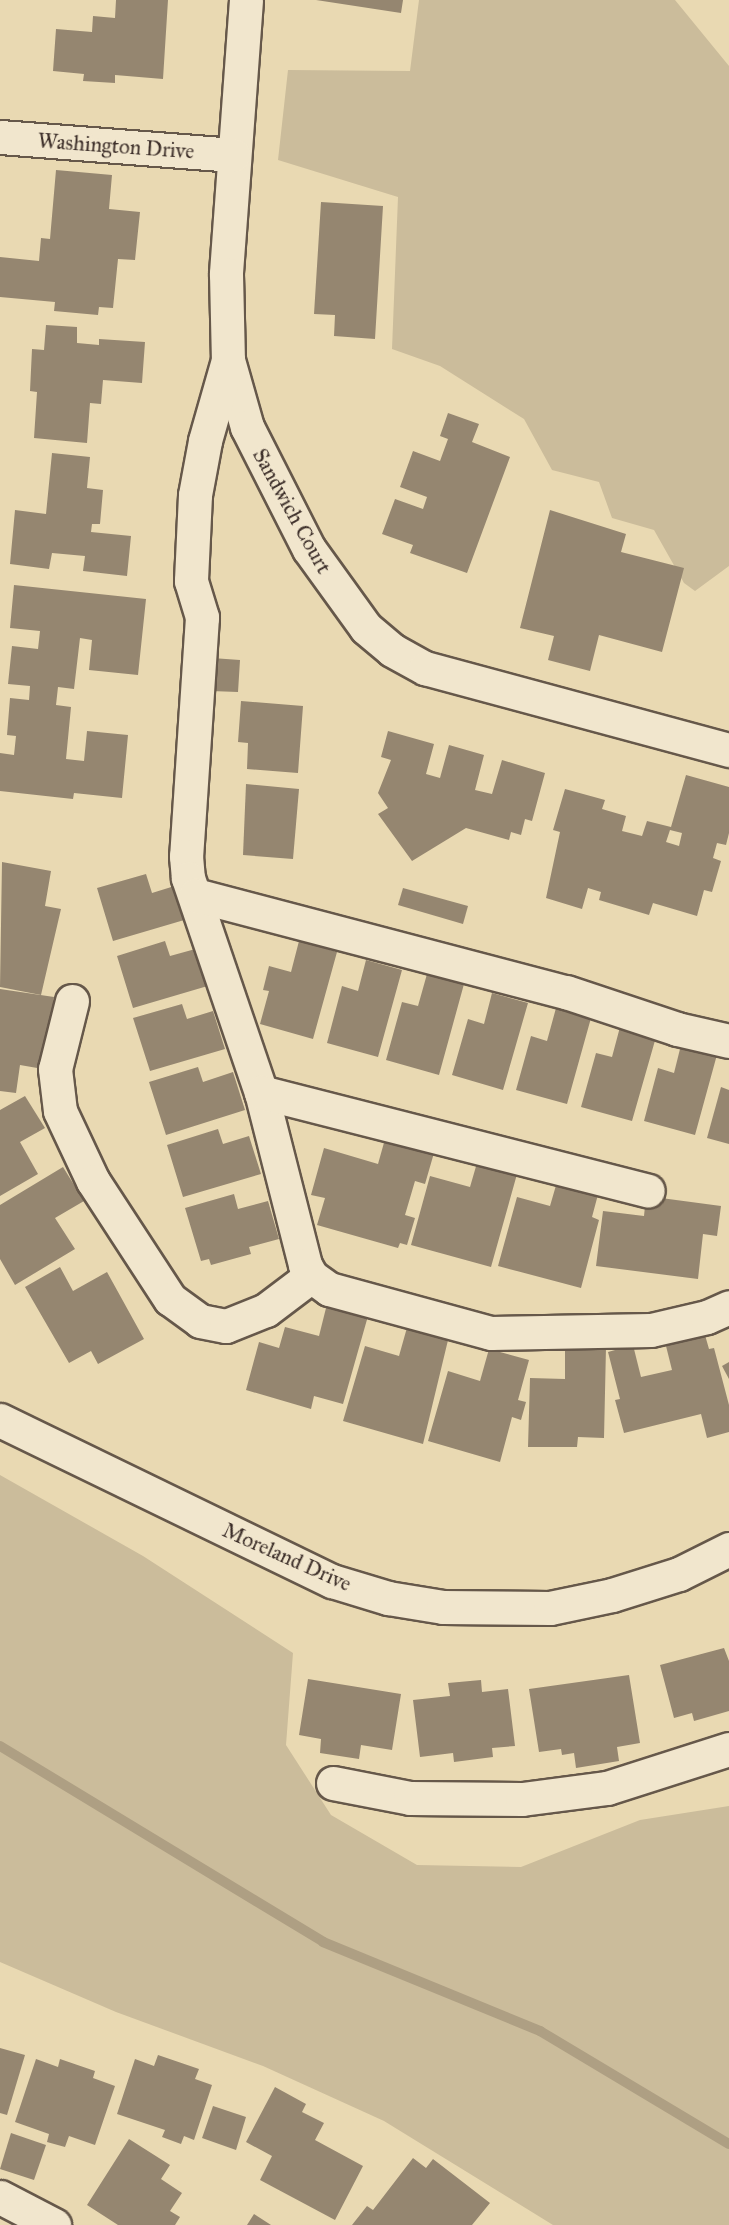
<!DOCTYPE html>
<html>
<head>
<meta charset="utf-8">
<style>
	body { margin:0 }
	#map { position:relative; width:729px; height:2225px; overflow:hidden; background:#e9d9b2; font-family:"IM FELL Great Primer",serif }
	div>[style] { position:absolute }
	.green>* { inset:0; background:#cbbc9b }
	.stream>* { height:10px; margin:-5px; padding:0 5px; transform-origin:5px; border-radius:5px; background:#ae9f83 }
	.building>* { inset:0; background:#958670 }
	.roads { filter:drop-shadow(2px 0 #66584a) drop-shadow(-2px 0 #66584a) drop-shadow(0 2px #66584a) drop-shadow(0 -2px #66584a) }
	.minor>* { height:33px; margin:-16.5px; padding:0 16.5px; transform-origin:16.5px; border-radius:16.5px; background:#f1e6cd }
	span { translate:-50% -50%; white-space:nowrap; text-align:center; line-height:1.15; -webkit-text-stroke:6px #f1e6cd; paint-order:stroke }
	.street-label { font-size:21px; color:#3b2d28 }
</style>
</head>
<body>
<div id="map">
	<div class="green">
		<i style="clip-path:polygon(419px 0,675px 0,729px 66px,729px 566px,695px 591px,684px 583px,654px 530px,612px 518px,599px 482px,552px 470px,524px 419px,440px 366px,392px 349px,398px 197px,278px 160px,288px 70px,410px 71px)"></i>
		<i style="clip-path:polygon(0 1475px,143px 1556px,293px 1653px,286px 1745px,331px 1815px,417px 1865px,521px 1867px,640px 1820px,729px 1806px,729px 2225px,553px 2225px,384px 2121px,263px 2066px,116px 2012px,0 1962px)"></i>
	</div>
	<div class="stream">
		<i style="left:0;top:1746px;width:378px;rotate:31.2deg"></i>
		<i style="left:323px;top:1942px;width:235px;rotate:22.3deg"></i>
		<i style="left:540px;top:2031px;width:220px;rotate:30.9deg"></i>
	</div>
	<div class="building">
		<i style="clip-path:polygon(116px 0,168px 0,163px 79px,115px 75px,115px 83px,83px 81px,84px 74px,53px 71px,56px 29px,92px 32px,93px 16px,115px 18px)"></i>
		<i style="clip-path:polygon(316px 0,403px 0,401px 13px)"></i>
		<i style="clip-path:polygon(56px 170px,112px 175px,109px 209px,140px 212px,135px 260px,118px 259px,113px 308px,99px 307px,98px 315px,54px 311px,55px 302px,0 297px,0 257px,39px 261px,41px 238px,50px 239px)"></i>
		<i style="clip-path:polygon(321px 202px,383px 206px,375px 339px,334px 336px,335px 315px,314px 314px)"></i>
		<i style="clip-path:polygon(46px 325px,77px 327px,77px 343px,99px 345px,99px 339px,145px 342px,142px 383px,103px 380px,101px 404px,90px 403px,87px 443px,34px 438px,37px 392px,30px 391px,32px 349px,44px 350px)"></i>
		<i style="clip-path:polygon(448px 413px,479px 424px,472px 442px,510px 457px,467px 573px,410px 553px,413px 545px,382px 534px,395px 499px,423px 509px,427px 497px,400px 487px,413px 451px,440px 461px,448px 439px,440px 436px)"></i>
		<i style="clip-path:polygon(52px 453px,90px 457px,87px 488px,103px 490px,100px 524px,92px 524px,91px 532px,131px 536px,127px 576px,83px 571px,85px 556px,52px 553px,49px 569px,10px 564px,15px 510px,46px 514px)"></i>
		<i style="clip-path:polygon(550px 510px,626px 534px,621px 552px,684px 568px,662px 652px,599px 635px,590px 671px,548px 660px,554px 636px,520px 628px)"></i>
		<i style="clip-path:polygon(14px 585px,146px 599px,138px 675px,89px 670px,92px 640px,80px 638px,74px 689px,58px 687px,56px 705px,71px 707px,66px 759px,84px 761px,87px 731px,128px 735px,122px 798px,74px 793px,73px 799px,0 791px,0 753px,14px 755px,16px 736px,7px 735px,10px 698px,29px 700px,30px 686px,8px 684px,12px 646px,38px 649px,40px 631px,10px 628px)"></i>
		<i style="clip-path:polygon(212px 658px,240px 660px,238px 692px,211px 691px)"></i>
		<i style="clip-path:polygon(241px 701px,303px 706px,298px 773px,247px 769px,248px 743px,238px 742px)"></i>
		<i style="clip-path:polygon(388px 731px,434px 744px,426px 774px,440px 778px,449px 745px,484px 755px,475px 790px,492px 794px,502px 760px,545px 773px,532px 821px,525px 819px,521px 835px,511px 832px,509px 840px,466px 828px,412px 861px,378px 814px,388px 808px,378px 793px,391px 760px,381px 757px)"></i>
		<i style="clip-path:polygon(evenodd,686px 775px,729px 787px,729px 833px,726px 845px,717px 843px,713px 858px,721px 861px,712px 892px,704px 890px,697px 916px,653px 903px,649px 915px,599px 900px,601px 892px,588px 888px,582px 909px,546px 898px,560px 832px,553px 830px,565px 789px,605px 800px,602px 809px,626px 816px,622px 831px,642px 836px,647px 821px,671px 827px,686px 775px,670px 830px,682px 833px,679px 846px,666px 842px,670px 830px)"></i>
		<i style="clip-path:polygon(246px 784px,299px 789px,293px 859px,243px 855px)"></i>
		<i style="clip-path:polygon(2px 862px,51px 871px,45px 906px,61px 909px,41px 995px,0 987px)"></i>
		<i style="clip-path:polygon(146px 874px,152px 893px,181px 884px,191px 918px,113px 941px,97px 888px)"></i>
		<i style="clip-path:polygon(403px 888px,468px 906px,463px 924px,398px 905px)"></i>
		<i style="clip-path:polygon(165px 941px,170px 956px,199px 948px,211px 985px,133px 1008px,117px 956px)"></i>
		<i style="clip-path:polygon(299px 941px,337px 952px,313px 1039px,260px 1024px,269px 991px,263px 990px,269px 966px,291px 972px)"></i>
		<i style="clip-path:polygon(366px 960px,402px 970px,378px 1057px,327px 1043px,342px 986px,358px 991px)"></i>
		<i style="clip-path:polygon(427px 974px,464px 984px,439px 1075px,386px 1060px,402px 1002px,418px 1006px)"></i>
		<i style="clip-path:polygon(0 989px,54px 997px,43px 1069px,20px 1065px,16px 1093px,0 1091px)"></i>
		<i style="clip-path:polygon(492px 993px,528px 1003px,503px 1090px,452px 1075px,468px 1019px,484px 1024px)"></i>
		<i style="clip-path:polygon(182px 1004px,187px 1019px,213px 1011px,225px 1049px,150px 1071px,133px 1018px)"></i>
		<i style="clip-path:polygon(556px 1008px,591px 1018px,567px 1104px,516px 1090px,531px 1036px,547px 1041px)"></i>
		<i style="clip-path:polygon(620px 1027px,656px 1037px,632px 1121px,581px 1107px,596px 1053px,612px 1057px)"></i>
		<i style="clip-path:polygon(682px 1041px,718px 1051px,695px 1135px,644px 1121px,658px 1068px,674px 1073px)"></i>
		<i style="clip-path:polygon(198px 1067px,203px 1082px,233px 1072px,245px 1110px,166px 1135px,149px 1082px)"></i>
		<i style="clip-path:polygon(721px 1087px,729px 1090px,729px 1144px,707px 1138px)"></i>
		<i style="clip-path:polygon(25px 1096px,45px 1128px,20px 1142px,38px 1174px,0 1196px,0 1110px)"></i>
		<i style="clip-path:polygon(218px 1129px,223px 1144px,249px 1136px,261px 1174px,183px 1197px,167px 1145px)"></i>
		<i style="clip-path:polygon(387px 1132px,436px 1146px,425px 1184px,415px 1181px,405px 1215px,415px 1218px,407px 1245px,400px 1243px,398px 1248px,317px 1225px,325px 1198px,311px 1195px,324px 1148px,378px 1164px)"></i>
		<i style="clip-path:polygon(479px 1156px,519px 1167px,491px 1267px,411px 1245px,430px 1176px,470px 1187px)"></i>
		<i style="clip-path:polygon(63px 1167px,84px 1201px,55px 1218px,75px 1249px,15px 1285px,0 1259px,0 1205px)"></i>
		<i style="clip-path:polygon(559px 1175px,600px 1187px,592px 1217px,599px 1220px,581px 1288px,498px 1266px,517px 1197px,550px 1206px)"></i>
		<i style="clip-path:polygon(234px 1194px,238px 1209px,268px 1201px,279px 1239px,249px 1247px,251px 1254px,211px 1265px,209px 1259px,201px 1261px,185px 1208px)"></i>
		<i style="clip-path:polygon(646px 1196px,721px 1206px,717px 1236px,703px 1234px,698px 1279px,596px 1266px,603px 1211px,644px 1216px)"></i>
		<i style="clip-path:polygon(60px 1267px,73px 1291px,107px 1272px,144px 1339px,98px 1364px,91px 1351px,69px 1363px,25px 1287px)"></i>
		<i style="clip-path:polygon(327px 1304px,368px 1316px,343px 1404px,314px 1396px,311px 1409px,246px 1390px,259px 1342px,279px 1348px,285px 1327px,319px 1336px)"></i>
		<i style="clip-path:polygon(408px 1324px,449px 1336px,423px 1444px,343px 1421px,365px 1346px,399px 1356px)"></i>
		<i style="clip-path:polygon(703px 1328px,709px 1349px,714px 1348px,729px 1405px,729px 1432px,707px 1438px,701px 1414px,624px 1433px,615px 1400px,620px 1399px,608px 1352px,633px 1345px,641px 1377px,672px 1370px,664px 1338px)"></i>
		<i style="clip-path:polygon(565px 1346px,606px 1347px,604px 1438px,578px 1437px,577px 1447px,528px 1447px,530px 1378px,565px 1379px)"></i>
		<i style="clip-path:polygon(489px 1349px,529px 1360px,518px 1400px,526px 1402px,521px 1420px,512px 1417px,500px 1462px,428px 1441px,448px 1371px,480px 1381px)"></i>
		<i style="clip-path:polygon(729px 1362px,729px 1379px,722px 1366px)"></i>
		<i style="clip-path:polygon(724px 1648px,729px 1661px,729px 1711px,694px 1721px,692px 1713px,674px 1718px,660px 1665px)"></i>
		<i style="clip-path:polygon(629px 1675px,640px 1743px,617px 1747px,619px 1761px,576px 1768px,574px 1753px,562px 1755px,561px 1749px,539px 1752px,529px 1689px)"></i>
		<i style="clip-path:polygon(308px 1679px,401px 1694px,392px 1750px,361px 1745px,359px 1759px,320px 1753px,321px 1739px,299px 1735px)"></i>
		<i style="clip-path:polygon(481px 1680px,482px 1692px,508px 1689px,515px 1746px,492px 1748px,493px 1757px,454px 1762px,453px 1753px,420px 1757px,413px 1700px,450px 1696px,448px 1683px)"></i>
		<i style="clip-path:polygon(0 2048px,25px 2055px,7px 2115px,0 2113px)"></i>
		<i style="clip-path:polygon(158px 2055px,199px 2069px,195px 2079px,212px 2085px,194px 2140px,184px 2136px,181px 2144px,162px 2137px,165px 2130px,117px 2114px,135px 2059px,154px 2066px)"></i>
		<i style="clip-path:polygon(36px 2059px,58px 2067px,60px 2059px,95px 2071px,93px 2078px,115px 2086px,95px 2145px,69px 2136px,65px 2147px,47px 2142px,49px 2134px,15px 2122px)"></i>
		<i style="clip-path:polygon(275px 2087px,306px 2104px,302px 2112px,324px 2123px,315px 2140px,363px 2166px,335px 2220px,260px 2180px,272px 2156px,246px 2142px)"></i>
		<i style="clip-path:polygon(213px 2106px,246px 2117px,236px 2150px,202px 2138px)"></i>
		<i style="clip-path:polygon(11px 2133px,46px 2145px,34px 2180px,0 2169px)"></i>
		<i style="clip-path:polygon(129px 2139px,170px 2165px,161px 2179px,182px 2193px,170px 2211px,180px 2217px,175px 2225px,118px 2225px,87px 2205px)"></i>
		<i style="clip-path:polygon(413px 2158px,426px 2168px,433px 2159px,490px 2203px,472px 2225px,352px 2225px,367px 2206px,373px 2210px)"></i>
		<i style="clip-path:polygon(254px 2214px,271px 2225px,247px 2225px)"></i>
	</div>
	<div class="roads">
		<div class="minor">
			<i style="left:246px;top:0;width:275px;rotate:94.2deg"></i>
			<i style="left:226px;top:274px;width:86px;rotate:88.7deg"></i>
			<i style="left:228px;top:360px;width:70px;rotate:74.2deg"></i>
			<i style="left:247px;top:427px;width:137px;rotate:63.1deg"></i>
			<i style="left:309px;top:549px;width:97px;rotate:54.2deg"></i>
			<i style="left:366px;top:628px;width:34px;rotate:40deg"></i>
			<i style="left:392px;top:650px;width:38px;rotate:29deg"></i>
			<i style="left:425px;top:668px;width:315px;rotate:15.1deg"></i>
			<i style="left:0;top:137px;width:234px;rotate:4.4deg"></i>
			<i style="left:228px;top:360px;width:84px;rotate:105.9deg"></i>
			<i style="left:205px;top:441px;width:55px;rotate:100.5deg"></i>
			<i style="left:195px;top:495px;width:86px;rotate:92.7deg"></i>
			<i style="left:191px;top:581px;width:38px;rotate:73deg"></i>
			<i style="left:202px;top:617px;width:240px;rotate:93.8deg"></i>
			<i style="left:186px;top:856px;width:22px;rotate:85deg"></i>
			<i style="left:188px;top:878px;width:226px;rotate:71.2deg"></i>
			<i style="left:261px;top:1092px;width:179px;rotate:75.7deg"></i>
			<i style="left:305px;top:1265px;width:13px;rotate:61deg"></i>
			<i style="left:311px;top:1276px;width:22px;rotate:36deg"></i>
			<i style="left:329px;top:1289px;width:168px;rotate:15.2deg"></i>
			<i style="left:491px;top:1333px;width:160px;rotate:-1.1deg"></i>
			<i style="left:651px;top:1330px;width:57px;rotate:-13.1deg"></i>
			<i style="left:707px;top:1317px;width:24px;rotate:-24deg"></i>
			<i style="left:195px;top:895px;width:383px;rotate:14.7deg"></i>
			<i style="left:566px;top:992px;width:117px;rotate:18.4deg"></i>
			<i style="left:677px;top:1029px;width:53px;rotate:13deg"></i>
			<i style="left:72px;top:1001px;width:70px;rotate:104deg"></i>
			<i style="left:55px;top:1069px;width:42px;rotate:83.2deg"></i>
			<i style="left:60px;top:1111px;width:77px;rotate:64.8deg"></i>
			<i style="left:93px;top:1181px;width:141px;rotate:56.9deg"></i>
			<i style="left:170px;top:1299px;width:37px;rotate:36deg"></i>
			<i style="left:200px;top:1321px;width:26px;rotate:11deg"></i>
			<i style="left:226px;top:1326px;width:43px;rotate:-21.8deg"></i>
			<i style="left:266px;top:1310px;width:56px;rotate:-37.1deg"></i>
			<i style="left:261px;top:1092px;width:399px;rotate:14.3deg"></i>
			<i style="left:0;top:1420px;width:369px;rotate:25.9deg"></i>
			<i style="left:332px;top:1581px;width:59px;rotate:16.9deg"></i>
			<i style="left:388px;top:1598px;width:56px;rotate:9.3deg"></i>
			<i style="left:443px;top:1607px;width:107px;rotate:0.5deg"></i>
			<i style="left:550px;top:1608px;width:63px;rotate:-11.8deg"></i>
			<i style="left:612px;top:1595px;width:70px;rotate:-17.4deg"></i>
			<i style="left:679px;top:1574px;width:56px;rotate:-26.6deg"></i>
			<i style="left:333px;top:1783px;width:78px;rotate:11deg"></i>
			<i style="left:410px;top:1798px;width:112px;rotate:0.5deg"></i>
			<i style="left:522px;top:1799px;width:86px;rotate:-7.4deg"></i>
			<i style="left:607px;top:1788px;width:128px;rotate:-17.7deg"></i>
			<i style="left:0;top:2197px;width:61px;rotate:27.4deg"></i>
		</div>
	</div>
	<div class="street-label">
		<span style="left:116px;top:146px;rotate:4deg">Washington Drive</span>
		<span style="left:292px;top:511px;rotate:61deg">Sandwich Court</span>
		<span style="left:287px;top:1557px;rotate:24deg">Moreland Drive</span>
	</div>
</div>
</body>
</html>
